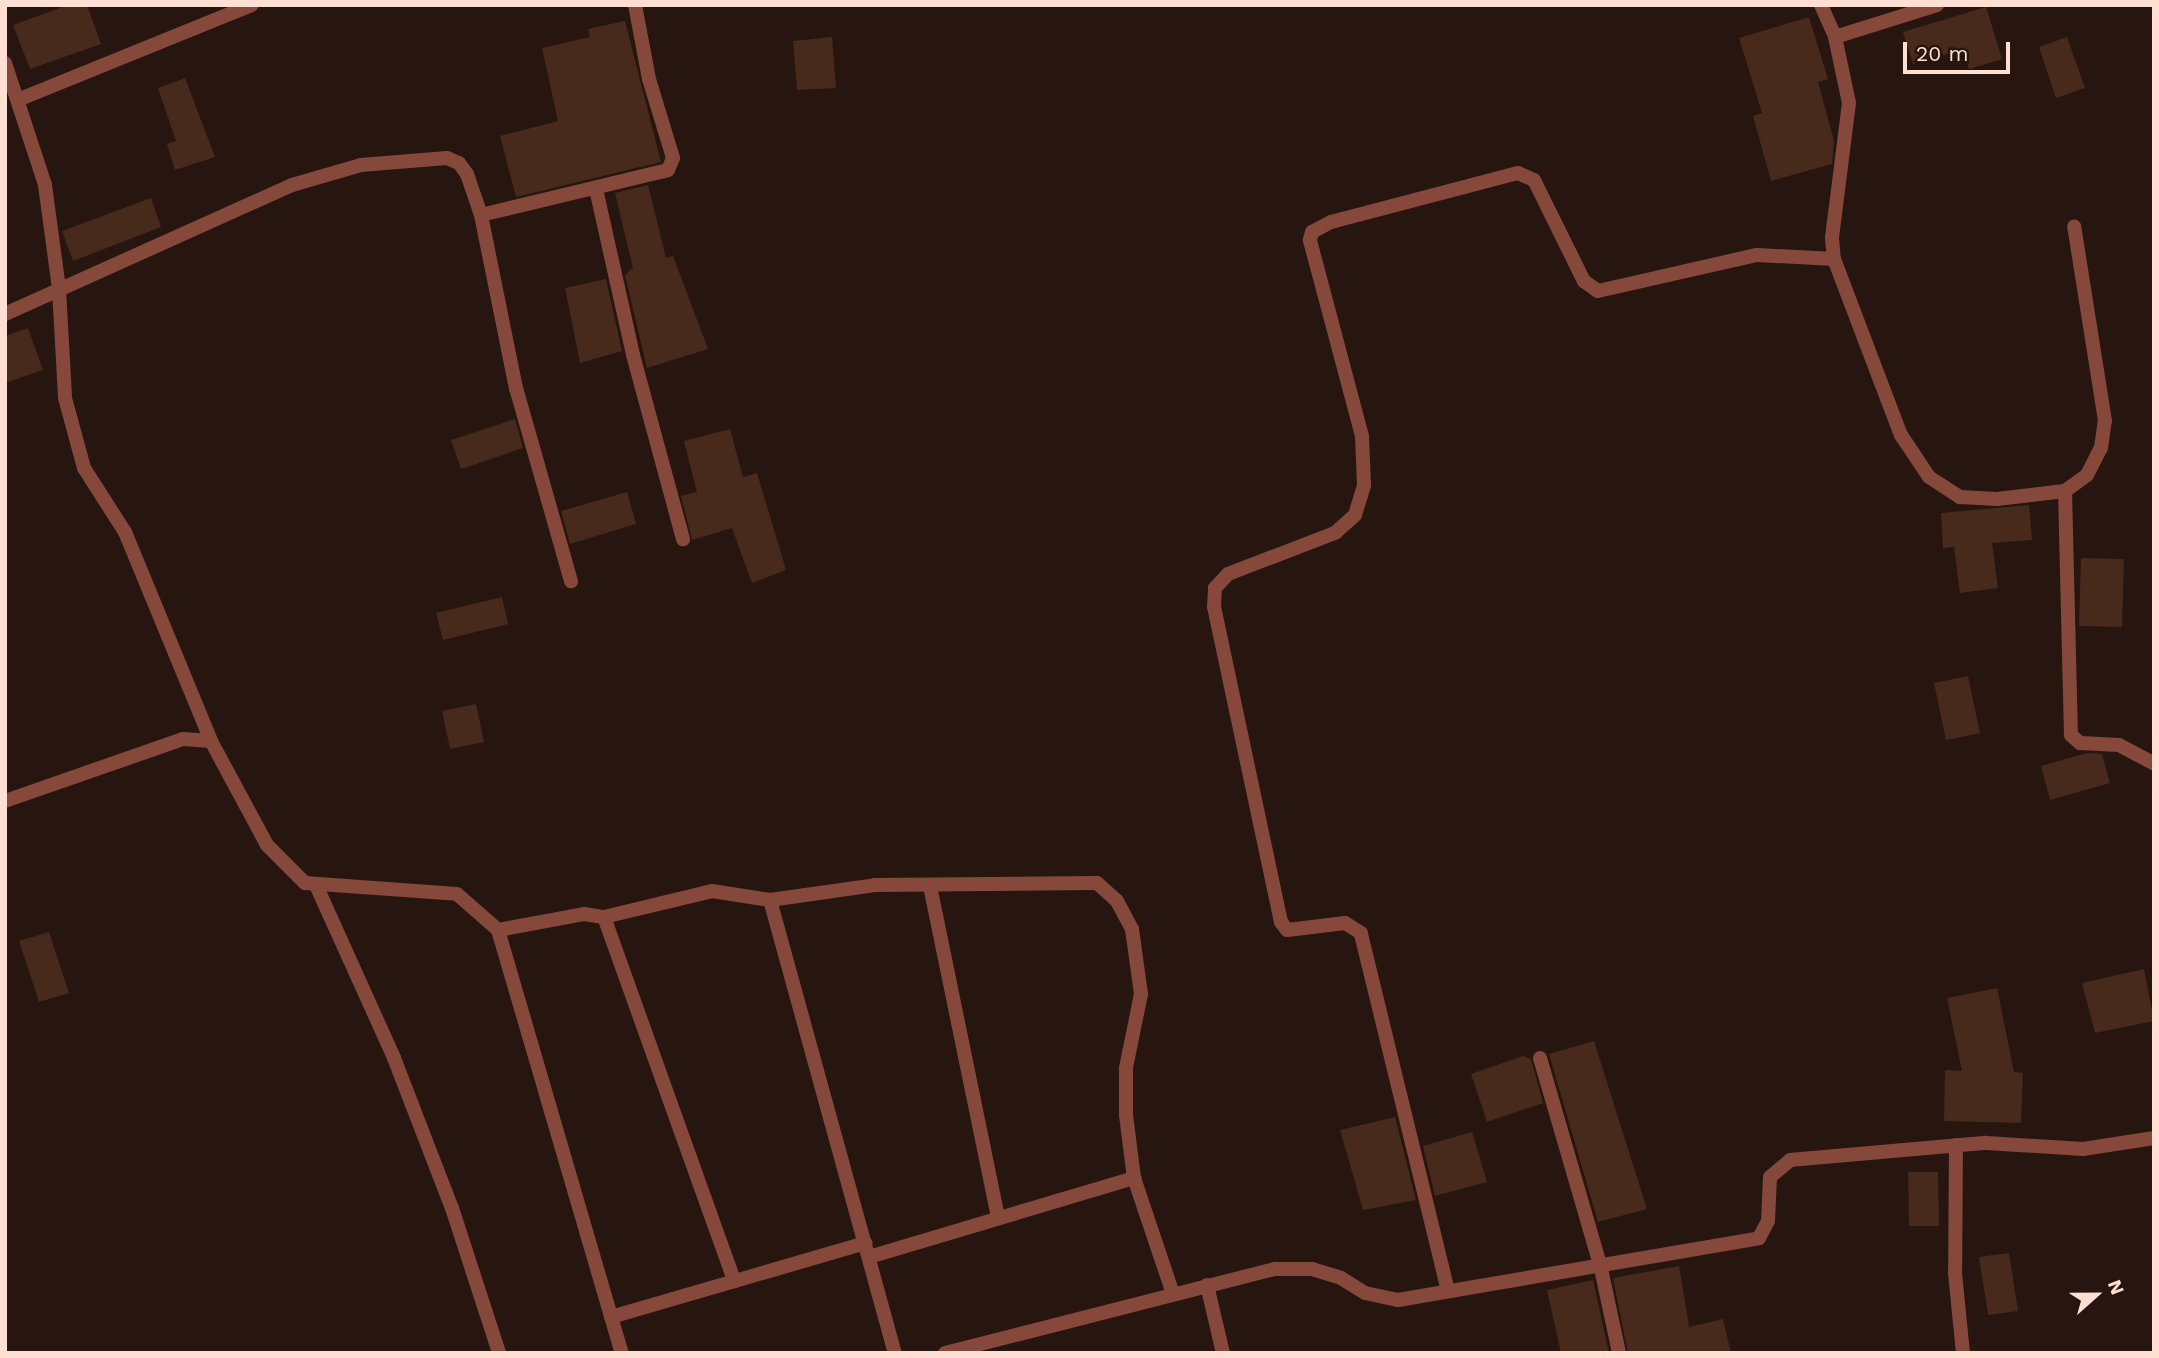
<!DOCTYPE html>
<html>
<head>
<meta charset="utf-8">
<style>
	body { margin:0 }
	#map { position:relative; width:2159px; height:1358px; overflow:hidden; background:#26160f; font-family:"Work Sans",sans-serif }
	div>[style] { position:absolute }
	.building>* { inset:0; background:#472a1b }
	.service>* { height:14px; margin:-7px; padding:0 7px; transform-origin:7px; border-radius:7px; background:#85483a }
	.minor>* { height:14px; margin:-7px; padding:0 7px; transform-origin:7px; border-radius:7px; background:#85483a }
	span { translate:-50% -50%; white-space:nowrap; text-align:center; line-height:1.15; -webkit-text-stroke:7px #26160f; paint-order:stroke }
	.frame { position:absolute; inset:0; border:7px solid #ffdfd4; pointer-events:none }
	.north { position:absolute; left:2061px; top:1260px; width:70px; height:70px; -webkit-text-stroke:5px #26160f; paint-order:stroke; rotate:69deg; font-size:19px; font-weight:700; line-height:28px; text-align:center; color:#ffdfd4 }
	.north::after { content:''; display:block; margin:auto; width:24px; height:32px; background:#ffdfd4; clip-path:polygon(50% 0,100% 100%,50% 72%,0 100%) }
	.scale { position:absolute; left:1903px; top:42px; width:107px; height:32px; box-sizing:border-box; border:4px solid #ffdfd4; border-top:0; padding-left:9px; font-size:21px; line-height:24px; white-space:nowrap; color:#ffdfd4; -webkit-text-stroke:5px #26160f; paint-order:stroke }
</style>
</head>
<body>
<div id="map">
	<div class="building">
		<i style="clip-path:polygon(68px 5px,87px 5px,101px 44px,30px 69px,13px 25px)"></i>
		<i style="clip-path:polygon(1986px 7px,2002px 59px,1969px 69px,1963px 49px,1913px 64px,1903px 32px)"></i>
		<i style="clip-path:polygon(1809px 17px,1828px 79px,1818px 82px,1834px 141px,1832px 164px,1771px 181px,1753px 116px,1762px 113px,1739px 38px)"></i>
		<i style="clip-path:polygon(625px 21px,661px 162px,516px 197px,500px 136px,558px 121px,542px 48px,590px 37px,588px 29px)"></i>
		<i style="clip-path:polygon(832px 37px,836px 88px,797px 90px,793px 41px)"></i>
		<i style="clip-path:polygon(2067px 37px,2085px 88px,2056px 98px,2039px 47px)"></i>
		<i style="clip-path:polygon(185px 78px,215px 157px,175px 170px,167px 144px,176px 141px,158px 88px)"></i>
		<i style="clip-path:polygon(648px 185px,666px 258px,673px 256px,708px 349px,647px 368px,625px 275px,633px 268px,615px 193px)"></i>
		<i style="clip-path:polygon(151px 198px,161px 227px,73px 261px,62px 231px)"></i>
		<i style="clip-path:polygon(606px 279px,622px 351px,580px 363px,565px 288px)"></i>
		<i style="clip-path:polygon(28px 328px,43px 370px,5px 383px,5px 336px)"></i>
		<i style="clip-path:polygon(515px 419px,523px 448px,461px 469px,451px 440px)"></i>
		<i style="clip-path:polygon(730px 429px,743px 477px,757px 473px,786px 570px,752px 583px,732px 528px,692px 540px,681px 496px,697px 492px,684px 441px)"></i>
		<i style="clip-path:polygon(627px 492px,636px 524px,570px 544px,561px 511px)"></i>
		<i style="clip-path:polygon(2029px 505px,2032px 540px,1992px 543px,1998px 588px,1960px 593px,1954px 547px,1943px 548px,1941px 513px)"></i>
		<i style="clip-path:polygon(2081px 558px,2124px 559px,2122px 627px,2079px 626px)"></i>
		<i style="clip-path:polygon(502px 597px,508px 624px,443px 640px,436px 613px)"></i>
		<i style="clip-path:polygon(1968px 676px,1980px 733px,1946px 740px,1934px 683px)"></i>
		<i style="clip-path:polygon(476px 704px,484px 742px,450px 749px,442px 711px)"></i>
		<i style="clip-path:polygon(2087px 753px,2102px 754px,2110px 783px,2050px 800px,2041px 766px)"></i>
		<i style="clip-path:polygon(49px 932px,69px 993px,39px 1002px,19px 941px)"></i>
		<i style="clip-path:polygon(2144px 969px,2154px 1021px,2095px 1033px,2082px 983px)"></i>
		<i style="clip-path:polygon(1997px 988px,2014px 1072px,2023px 1073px,2021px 1123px,1944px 1121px,1945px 1070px,1962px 1071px,1947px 998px)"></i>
		<i style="clip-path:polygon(1594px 1041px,1647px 1209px,1598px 1222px,1549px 1054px)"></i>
		<i style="clip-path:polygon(1523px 1056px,1531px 1059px,1543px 1103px,1487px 1122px,1471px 1074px)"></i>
		<i style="clip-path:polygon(1395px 1117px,1416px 1200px,1363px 1210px,1340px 1130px)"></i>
		<i style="clip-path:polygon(1472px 1132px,1487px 1182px,1435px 1196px,1423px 1146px)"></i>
		<i style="clip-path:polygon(1908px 1172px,1938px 1172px,1939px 1226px,1909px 1226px)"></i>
		<i style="clip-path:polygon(2009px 1253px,2018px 1311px,1988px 1315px,1979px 1257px)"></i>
		<i style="clip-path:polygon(1679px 1266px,1689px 1327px,1723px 1319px,1731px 1353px,1628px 1353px,1613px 1278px)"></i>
		<i style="clip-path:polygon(1593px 1280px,1609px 1353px,1561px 1353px,1547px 1290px)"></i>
	</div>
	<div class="service">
		<i style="left:930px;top:886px;width:339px;rotate:78.4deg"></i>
		<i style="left:770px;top:900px;width:470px;rotate:74.6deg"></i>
		<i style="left:604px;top:917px;width:387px;rotate:70.3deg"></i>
		<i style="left:869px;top:1257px;width:277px;rotate:-16.6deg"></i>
		<i style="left:611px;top:1317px;width:265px;rotate:-16.2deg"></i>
	</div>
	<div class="minor">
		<i style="left:1821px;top:5px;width:35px;rotate:66deg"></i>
		<i style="left:1835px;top:37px;width:67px;rotate:78deg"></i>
		<i style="left:1849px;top:103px;width:136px;rotate:97.2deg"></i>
		<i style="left:1832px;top:238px;width:21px;rotate:85deg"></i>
		<i style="left:1834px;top:259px;width:188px;rotate:69.2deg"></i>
		<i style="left:1901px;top:435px;width:50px;rotate:56.3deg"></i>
		<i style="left:1929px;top:477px;width:37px;rotate:33deg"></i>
		<i style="left:1960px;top:497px;width:37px;rotate:3deg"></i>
		<i style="left:1997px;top:499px;width:68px;rotate:-6.7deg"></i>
		<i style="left:2065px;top:491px;width:244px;rotate:88.6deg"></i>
		<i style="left:2071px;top:735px;width:12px;rotate:42deg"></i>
		<i style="left:2080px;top:743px;width:39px;rotate:3deg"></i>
		<i style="left:2119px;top:745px;width:40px;rotate:28deg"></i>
		<i style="left:1835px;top:37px;width:107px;rotate:-17.4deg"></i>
		<i style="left:5px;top:63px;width:128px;rotate:71.8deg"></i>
		<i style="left:45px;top:185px;width:105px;rotate:82.3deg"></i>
		<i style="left:59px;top:289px;width:109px;rotate:86.8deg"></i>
		<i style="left:65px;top:398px;width:73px;rotate:74.8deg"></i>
		<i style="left:84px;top:468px;width:76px;rotate:57.4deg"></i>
		<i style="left:125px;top:532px;width:226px;rotate:67.6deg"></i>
		<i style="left:211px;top:741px;width:118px;rotate:61.7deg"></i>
		<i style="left:267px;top:845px;width:54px;rotate:45deg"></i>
		<i style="left:305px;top:883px;width:152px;rotate:4.1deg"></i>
		<i style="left:457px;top:894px;width:55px;rotate:41.3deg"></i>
		<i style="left:498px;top:930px;width:87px;rotate:-10.5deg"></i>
		<i style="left:584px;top:914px;width:20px;rotate:9deg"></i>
		<i style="left:604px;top:917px;width:111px;rotate:-13.5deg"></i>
		<i style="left:712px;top:891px;width:59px;rotate:8.8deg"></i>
		<i style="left:770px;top:900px;width:106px;rotate:-8.1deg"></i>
		<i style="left:875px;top:885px;width:222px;rotate:-0.5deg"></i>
		<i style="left:1097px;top:883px;width:27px;rotate:42deg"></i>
		<i style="left:1117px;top:901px;width:32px;rotate:62deg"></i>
		<i style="left:1132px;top:929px;width:66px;rotate:82.1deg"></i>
		<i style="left:1141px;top:994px;width:76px;rotate:101.5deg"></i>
		<i style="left:1126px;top:1068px;width:47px;rotate:90deg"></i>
		<i style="left:1126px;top:1115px;width:64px;rotate:82.8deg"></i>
		<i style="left:1134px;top:1178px;width:122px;rotate:71.4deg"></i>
		<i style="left:20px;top:99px;width:250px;rotate:-22.1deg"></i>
		<i style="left:596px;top:189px;width:170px;rotate:77.4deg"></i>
		<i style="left:633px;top:355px;width:191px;rotate:74.8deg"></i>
		<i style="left:481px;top:215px;width:177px;rotate:78.6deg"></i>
		<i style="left:516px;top:388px;width:201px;rotate:74.1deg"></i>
		<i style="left:5px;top:314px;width:315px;rotate:-24.2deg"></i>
		<i style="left:292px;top:185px;width:72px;rotate:-16.2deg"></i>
		<i style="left:361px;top:165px;width:86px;rotate:-4.7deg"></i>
		<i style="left:447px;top:158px;width:13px;rotate:23deg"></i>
		<i style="left:459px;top:163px;width:14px;rotate:54deg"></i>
		<i style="left:467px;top:174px;width:43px;rotate:71.1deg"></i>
		<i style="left:481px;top:215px;width:192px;rotate:-13.5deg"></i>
		<i style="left:668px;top:170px;width:13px;rotate:-67deg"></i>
		<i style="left:673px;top:158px;width:83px;rotate:-106.9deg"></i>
		<i style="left:649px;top:79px;width:75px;rotate:-100.7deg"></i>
		<i style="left:2065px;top:491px;width:27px;rotate:-36deg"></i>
		<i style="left:2087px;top:475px;width:30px;rotate:-63deg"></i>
		<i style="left:2101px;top:448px;width:27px;rotate:-82deg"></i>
		<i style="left:2105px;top:421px;width:197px;rotate:-99deg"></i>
		<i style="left:5px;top:801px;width:188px;rotate:-19.2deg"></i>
		<i style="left:183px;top:739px;width:28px;rotate:4deg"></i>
		<i style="left:316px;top:885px;width:190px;rotate:65.7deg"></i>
		<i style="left:394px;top:1058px;width:161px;rotate:68.9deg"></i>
		<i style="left:452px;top:1208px;width:152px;rotate:72deg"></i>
		<i style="left:498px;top:930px;width:441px;rotate:73.7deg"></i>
		<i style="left:1540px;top:1058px;width:215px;rotate:73.8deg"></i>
		<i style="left:1600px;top:1264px;width:91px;rotate:77.9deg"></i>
		<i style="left:1956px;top:1145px;width:128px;rotate:90.4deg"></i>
		<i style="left:1955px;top:1273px;width:80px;rotate:84.3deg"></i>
		<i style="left:1207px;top:1285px;width:70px;rotate:76.8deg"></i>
		<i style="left:1448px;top:1291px;width:368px;rotate:-103.7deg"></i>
		<i style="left:1361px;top:933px;width:19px;rotate:-148deg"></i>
		<i style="left:1345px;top:923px;width:58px;rotate:173.1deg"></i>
		<i style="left:1287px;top:930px;width:10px;rotate:-127deg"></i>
		<i style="left:1281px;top:922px;width:322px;rotate:-102deg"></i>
		<i style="left:1214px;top:607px;width:19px;rotate:-87deg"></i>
		<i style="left:1215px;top:588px;width:19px;rotate:-47deg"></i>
		<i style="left:1228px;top:574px;width:115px;rotate:-21deg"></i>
		<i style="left:1335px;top:533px;width:27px;rotate:-42deg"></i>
		<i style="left:1355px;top:515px;width:31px;rotate:-73deg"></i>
		<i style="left:1364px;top:485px;width:49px;rotate:-92.3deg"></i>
		<i style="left:1362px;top:436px;width:203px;rotate:-104.9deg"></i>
		<i style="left:1310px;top:240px;width:8px;rotate:-76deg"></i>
		<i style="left:1312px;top:232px;width:21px;rotate:-28deg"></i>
		<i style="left:1331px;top:222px;width:193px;rotate:-14.7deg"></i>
		<i style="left:1518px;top:173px;width:17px;rotate:24deg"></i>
		<i style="left:1534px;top:180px;width:113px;rotate:63.7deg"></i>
		<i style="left:1584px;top:281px;width:17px;rotate:36deg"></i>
		<i style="left:1598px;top:291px;width:163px;rotate:-12.8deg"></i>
		<i style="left:1757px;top:255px;width:77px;rotate:3deg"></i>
		<i style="left:945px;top:1353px;width:341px;rotate:-14.3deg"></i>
		<i style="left:1275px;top:1269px;width:37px"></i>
		<i style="left:1312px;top:1269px;width:30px;rotate:17deg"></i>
		<i style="left:1341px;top:1278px;width:28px;rotate:32deg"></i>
		<i style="left:1365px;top:1293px;width:34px;rotate:12deg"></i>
		<i style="left:1398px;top:1300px;width:366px;rotate:-9.7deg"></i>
		<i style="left:1759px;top:1238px;width:19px;rotate:-62deg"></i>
		<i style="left:1768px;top:1221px;width:44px;rotate:-87.4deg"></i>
		<i style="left:1770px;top:1177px;width:26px;rotate:-40deg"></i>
		<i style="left:1790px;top:1160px;width:197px;rotate:-5deg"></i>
		<i style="left:1986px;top:1143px;width:97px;rotate:3.5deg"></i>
		<i style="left:2083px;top:1149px;width:72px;rotate:-8.8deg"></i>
	</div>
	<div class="frame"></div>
	<div class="north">N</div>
	<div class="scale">20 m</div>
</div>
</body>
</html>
